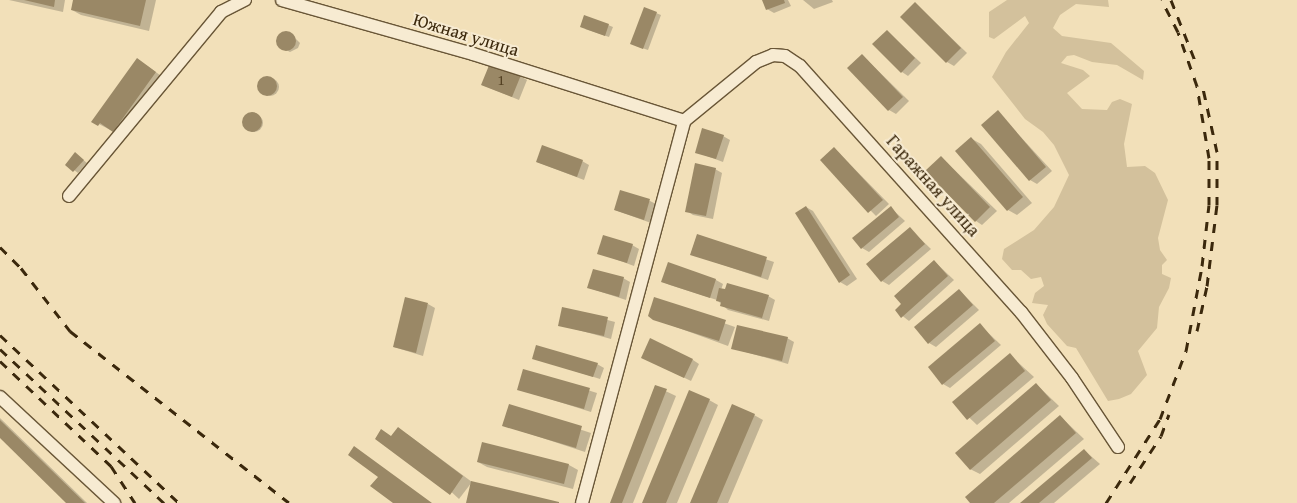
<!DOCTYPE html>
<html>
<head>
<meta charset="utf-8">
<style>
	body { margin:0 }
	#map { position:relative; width:1297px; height:503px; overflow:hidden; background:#f2e0b9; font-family:"Gentium Book Plus",serif }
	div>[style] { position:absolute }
	.green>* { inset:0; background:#d3c19c }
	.shadow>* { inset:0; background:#0003 }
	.round { border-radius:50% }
	.building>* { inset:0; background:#9a8866 }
	.roads { filter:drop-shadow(1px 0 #695637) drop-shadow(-1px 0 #695637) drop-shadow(0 1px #695637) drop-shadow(0 -1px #695637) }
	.minor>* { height:12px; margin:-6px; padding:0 6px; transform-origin:6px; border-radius:6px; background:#f7ebd2 }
	.rail>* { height:3px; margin-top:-1.5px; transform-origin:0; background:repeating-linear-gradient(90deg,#3b280c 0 9px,transparent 0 18px) }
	span { translate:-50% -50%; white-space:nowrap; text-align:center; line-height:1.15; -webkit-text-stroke:4px #f7ebd2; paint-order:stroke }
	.number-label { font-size:15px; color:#534022 }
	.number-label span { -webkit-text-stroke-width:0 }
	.street-label { font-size:18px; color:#3b280c }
</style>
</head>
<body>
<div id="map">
	<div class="green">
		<i style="clip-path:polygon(1007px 0,1108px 0,1109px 7px,1076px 4px,1060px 15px,1053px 28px,1062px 36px,1111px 43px,1144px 71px,1143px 80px,1117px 65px,1092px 62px,1074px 55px,1067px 56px,1061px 63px,1083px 70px,1090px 76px,1067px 93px,1082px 109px,1107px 110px,1112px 102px,1120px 99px,1132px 104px,1124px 144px,1127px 167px,1145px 166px,1155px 173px,1168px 200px,1158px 238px,1160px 250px,1167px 260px,1162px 265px,1162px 274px,1171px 278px,1169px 288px,1159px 307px,1157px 328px,1138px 351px,1147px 375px,1131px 394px,1119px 399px,1108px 401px,1076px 348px,1067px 346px,1047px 324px,1043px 315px,1048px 305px,1032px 303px,1035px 293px,1044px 286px,1041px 277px,1031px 279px,1021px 270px,1012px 270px,1002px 259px,1004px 249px,1034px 230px,1054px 207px,1069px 175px,1054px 145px,1043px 132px,1025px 119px,992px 77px,1006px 52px,1029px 23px,1025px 16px,994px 39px,989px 37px,989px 12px)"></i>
	</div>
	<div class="shadow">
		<i style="clip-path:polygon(9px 0,65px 0,63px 12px)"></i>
		<i style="clip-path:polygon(75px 0,156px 0,149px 31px,81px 15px,72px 10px)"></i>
		<i style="clip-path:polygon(763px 0,788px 0,791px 6px,774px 13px,767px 9px)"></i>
		<i style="clip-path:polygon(803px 0,832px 0,833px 2px,814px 9px)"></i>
		<i style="clip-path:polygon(915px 3px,967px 53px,954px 66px,947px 62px)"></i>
		<i style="clip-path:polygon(656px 13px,661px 15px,648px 50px,636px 46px)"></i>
		<i style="clip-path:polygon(608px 25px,613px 27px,609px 37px,585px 29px)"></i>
		<i style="clip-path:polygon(887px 31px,921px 63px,908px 76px,902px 72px)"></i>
		<i style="clip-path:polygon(290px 33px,300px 43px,298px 48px,290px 52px,280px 47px,279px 36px)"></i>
		<i style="clip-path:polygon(862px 55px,909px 101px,896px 114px,889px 110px)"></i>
		<i style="clip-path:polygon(146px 65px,164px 78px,122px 136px,93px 121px)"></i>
		<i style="clip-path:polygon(520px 76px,527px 80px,519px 100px,482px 85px)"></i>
		<i class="round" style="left:261px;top:78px;width:18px;height:18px"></i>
		<i style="clip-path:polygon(998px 112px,1052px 171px,1037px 184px,1030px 180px)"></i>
		<i class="round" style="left:245px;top:114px;width:18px;height:18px"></i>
		<i style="clip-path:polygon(723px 136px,730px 140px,723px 162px,696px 152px)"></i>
		<i style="clip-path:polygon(972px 139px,981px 144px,1032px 203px,1017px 215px,1008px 210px)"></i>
		<i style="clip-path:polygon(834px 148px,889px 204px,876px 216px,821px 160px)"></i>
		<i style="clip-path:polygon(76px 154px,87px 163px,78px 173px,66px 164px)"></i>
		<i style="clip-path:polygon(941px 157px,997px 211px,982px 225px,976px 221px)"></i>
		<i style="clip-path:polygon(582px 161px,589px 165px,584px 180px,537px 162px)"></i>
		<i style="clip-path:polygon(715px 169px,722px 173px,713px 219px,693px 215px,687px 211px)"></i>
		<i style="clip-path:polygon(650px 201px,656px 204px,651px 223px,615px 210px)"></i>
		<i style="clip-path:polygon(806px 207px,813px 211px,857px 279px,847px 286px,840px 282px)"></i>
		<i style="clip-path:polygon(891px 208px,905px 221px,869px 252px,862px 248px)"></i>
		<i style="clip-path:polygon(910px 229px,931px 249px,889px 285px,882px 281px)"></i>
		<i style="clip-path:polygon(697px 236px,774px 262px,768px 280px,691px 254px)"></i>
		<i style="clip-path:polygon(632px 245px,639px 249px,634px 266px,599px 253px)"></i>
		<i style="clip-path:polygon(934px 261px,954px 280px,909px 321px,896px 311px)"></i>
		<i style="clip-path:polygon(669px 264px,716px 280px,723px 284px,721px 290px,768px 296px,775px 300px,769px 321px,728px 310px,717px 300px,670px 285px,663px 282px)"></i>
		<i style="clip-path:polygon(623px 278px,630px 282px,626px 300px,589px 288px)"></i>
		<i style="clip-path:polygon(959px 290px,979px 310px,936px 347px,929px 343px)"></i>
		<i style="clip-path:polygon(655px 299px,735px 327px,728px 346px,654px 319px)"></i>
		<i style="clip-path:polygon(428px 304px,435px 308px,423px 356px,394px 347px)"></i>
		<i style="clip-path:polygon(563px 308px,615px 322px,611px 339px,560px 325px)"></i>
		<i style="clip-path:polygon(980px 325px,1001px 345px,950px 388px,943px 384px)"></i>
		<i style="clip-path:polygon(787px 338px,794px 342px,788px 364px,732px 348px)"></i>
		<i style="clip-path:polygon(1010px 355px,1034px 377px,977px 425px,954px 403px)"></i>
		<i style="clip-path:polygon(534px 358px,597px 364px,604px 368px,600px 379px)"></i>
		<i style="clip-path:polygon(693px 360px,699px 364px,691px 381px,650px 361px)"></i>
		<i style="clip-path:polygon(524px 370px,597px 393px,591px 412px,518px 389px)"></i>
		<i style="clip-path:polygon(1036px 384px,1059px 406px,980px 474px,970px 469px)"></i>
		<i style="clip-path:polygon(655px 386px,676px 396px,633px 503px,611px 503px)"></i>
		<i style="clip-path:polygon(709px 400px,718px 405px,677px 503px,643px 503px)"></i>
		<i style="clip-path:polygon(509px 406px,591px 433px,585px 452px,503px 425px)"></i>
		<i style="clip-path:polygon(754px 415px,763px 420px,728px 503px,691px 503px)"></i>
		<i style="clip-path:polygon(1061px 417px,1084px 439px,1009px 503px,971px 503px)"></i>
		<i style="clip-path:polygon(0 418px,87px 503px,68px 503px,0 436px)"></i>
		<i style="clip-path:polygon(407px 434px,472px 482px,459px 499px,392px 437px)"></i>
		<i style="clip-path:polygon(1084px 450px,1100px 464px,1054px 503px,1022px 503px)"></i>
		<i style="clip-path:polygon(478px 462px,569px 465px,578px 470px,573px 489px,487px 467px)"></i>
	</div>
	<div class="building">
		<i style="clip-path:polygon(24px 0,55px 0,54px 7px)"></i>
		<i style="clip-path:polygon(73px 0,146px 0,140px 26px,71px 10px)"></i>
		<i style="clip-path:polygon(762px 0,784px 0,785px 3px,766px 10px)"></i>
		<i style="clip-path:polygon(915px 2px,961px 48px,946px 63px,900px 17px)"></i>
		<i style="clip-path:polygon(644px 7px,657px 12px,643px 49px,630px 44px)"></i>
		<i style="clip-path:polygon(584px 15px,609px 24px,605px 36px,580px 27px)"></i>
		<i style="clip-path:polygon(887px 30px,915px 58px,901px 73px,872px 44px)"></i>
		<i class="round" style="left:276px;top:31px;width:20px;height:20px"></i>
		<i style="clip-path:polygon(862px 54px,903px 97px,888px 111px,847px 68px)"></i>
		<i style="clip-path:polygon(137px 58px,156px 72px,113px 132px,100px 123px,98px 126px,91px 122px)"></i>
		<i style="clip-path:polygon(490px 63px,521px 75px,512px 97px,481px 85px)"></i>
		<i class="round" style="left:257px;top:76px;width:20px;height:20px"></i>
		<i style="clip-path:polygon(998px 110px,1046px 167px,1029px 181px,981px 125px)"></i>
		<i class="round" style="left:242px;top:112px;width:20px;height:20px"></i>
		<i style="clip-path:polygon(702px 128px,724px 135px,716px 159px,695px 153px)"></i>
		<i style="clip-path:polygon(971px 137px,1023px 197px,1007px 211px,955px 151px)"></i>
		<i style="clip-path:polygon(542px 145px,583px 160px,577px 177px,536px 162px)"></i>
		<i style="clip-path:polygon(834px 147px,883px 200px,868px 213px,820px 160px)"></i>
		<i style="clip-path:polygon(75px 152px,84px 160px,73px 172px,65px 165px)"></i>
		<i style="clip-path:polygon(941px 156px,990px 207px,975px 222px,925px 171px)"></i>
		<i style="clip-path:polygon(695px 163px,716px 168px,706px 216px,685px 212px)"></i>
		<i style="clip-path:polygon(620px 190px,650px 199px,644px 220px,614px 210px)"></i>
		<i style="clip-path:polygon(806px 206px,850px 275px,839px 283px,795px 213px)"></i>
		<i style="clip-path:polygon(891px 206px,899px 217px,861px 249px,852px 238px)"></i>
		<i style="clip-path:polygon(910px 227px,925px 244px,881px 282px,866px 264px)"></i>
		<i style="clip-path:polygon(697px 234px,767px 257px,761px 277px,690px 255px)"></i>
		<i style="clip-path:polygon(603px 235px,633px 244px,627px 263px,597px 254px)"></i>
		<i style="clip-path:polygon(934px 260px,948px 276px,901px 318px,895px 310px,901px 304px,894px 296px)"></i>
		<i style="clip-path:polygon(668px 262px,716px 279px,710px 298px,661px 282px)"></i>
		<i style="clip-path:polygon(593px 269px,624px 277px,619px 297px,587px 288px)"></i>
		<i style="clip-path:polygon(727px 283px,769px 295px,762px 318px,720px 306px,721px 302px,716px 301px,719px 288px,725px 289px)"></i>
		<i style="clip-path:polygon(959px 289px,973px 305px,928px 344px,914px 327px)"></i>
		<i style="clip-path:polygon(405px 297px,428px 303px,416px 353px,393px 347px)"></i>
		<i style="clip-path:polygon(654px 297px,726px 320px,719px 341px,653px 320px,648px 316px)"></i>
		<i style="clip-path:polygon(562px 307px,608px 317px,604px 336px,558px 326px)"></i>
		<i style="clip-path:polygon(980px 323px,995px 341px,942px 385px,928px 367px)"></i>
		<i style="clip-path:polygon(737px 325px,788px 337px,782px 361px,731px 349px)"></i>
		<i style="clip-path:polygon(650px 338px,693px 359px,684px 378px,641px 358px)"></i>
		<i style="clip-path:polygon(536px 345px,598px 363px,593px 377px,532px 359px)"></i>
		<i style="clip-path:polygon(1010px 353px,1025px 371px,967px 420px,952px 402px)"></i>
		<i style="clip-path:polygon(523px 369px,590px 388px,584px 409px,517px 390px)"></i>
		<i style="clip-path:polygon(1036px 383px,1051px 400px,970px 470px,955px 453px)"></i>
		<i style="clip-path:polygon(655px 385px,667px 389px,622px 503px,610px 503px)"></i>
		<i style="clip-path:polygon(689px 390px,710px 399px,666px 503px,642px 503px)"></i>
		<i style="clip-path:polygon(509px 404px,582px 426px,576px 448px,502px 426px)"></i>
		<i style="clip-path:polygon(732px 404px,755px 414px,717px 503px,690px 503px)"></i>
		<i style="clip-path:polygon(1060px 415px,1076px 433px,994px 503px,970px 503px,965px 497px)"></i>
		<i style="clip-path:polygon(0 420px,85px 503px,66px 503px,0 438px)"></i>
		<i style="clip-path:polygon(398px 427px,463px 476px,450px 495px,375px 439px,381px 429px,391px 436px)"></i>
		<i style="clip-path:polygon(482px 442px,569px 464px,564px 484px,477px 462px)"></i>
		<i style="clip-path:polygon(354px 446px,432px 503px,393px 503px,370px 486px,378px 477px,348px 455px)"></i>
		<i style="clip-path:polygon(1084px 449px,1092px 458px,1039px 503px,1020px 503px)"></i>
		<i style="clip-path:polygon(471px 481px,559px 502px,559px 503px,466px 503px)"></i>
	</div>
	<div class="roads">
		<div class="minor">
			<i style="left:282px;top:0;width:198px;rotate:15.8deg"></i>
			<i style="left:473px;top:54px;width:221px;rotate:17.6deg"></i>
			<i style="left:684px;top:121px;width:93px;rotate:-39.3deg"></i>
			<i style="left:756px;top:62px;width:18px;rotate:-22deg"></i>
			<i style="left:773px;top:55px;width:12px;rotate:5deg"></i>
			<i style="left:785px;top:56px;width:18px;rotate:34deg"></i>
			<i style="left:800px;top:66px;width:331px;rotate:48.1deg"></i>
			<i style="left:1021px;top:312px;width:83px;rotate:52.3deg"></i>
			<i style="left:1072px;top:378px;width:83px;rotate:56.3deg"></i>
			<i style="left:69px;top:196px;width:239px;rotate:-50.4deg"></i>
			<i style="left:221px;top:12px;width:27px;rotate:-27deg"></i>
			<i style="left:0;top:397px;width:156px;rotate:42.9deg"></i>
			<i style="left:582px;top:503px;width:395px;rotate:-75deg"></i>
		</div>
	</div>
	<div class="rail">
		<i style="left:1171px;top:0;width:68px;rotate:68.4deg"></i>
		<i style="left:0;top:247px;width:30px;rotate:45deg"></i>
		<i style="left:21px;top:268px;width:80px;rotate:52.1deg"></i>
		<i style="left:70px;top:331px;width:278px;rotate:38.1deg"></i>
		<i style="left:1197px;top:331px;width:46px;rotate:-77.5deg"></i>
		<i style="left:1207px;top:286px;width:82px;rotate:-83deg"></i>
		<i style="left:1217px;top:205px;width:53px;rotate:-90deg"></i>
		<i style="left:1217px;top:152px;width:70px;rotate:-102.4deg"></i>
		<i style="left:0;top:335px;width:245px;rotate:43.2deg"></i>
		<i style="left:0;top:349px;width:225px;rotate:43.2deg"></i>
		<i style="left:0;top:361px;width:153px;rotate:43.4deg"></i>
		<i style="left:111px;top:466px;width:44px;rotate:57deg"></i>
		<i style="left:1130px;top:483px;width:56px;rotate:-56.6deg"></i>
		<i style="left:1161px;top:436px;width:23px;rotate:-70deg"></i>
		<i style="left:1106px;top:503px;width:100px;rotate:-57.3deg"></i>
		<i style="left:1160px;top:419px;width:73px;rotate:-69.1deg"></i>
		<i style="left:1186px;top:351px;width:86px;rotate:-79.3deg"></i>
		<i style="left:1202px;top:266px;width:61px;rotate:-83.5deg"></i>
		<i style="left:1209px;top:205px;width:47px;rotate:-90deg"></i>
		<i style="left:1209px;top:158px;width:73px;rotate:-99.5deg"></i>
		<i style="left:1197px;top:86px;width:57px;rotate:-109.4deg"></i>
		<i style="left:1178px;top:32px;width:36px;rotate:-117deg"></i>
	</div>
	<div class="number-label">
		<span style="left:501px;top:80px">1</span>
	</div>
	<div class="street-label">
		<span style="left:466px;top:35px;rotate:17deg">Южная улица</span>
		<span style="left:933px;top:186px;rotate:48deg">Гаражная улица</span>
	</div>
</div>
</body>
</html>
